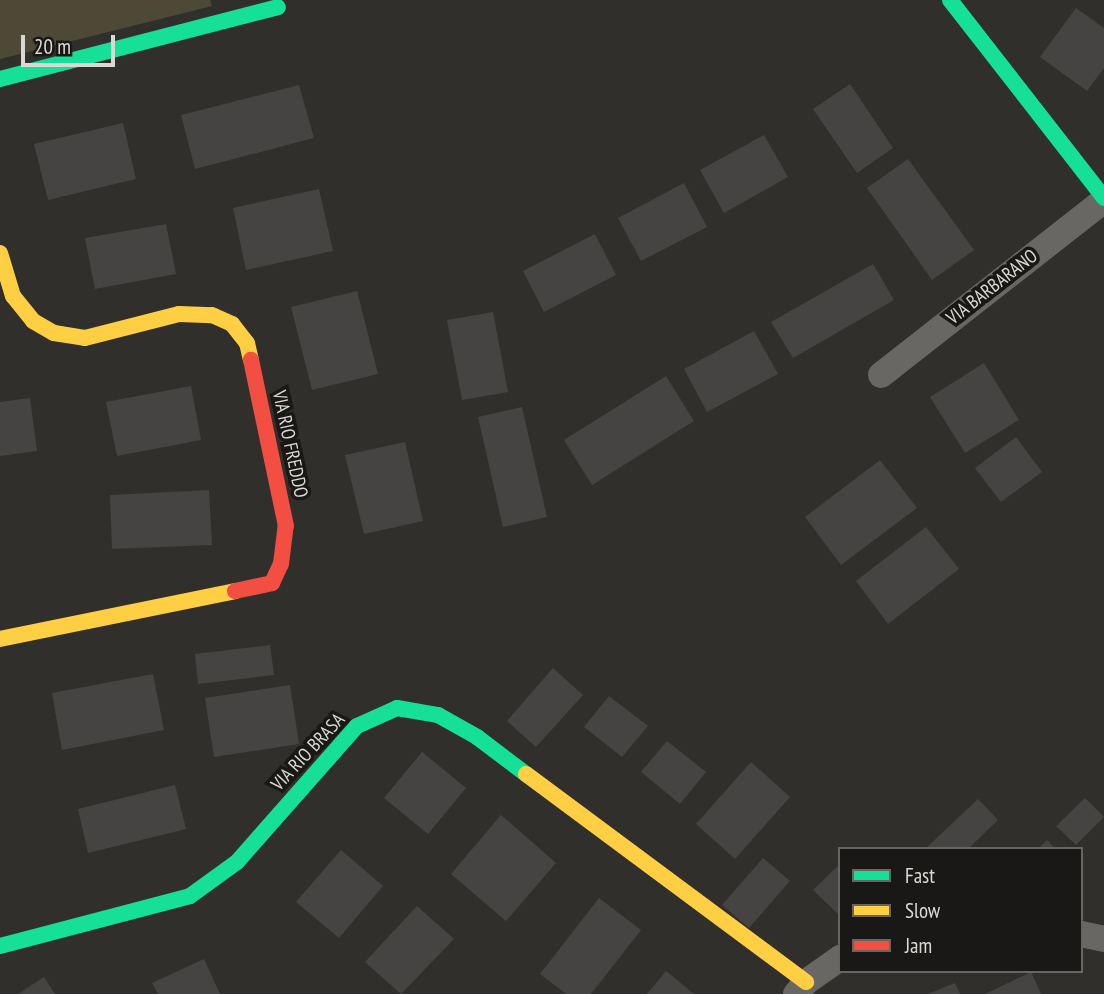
<!DOCTYPE html>
<html>
<head>
<meta charset="utf-8">
<style>
	body { margin:0 }
	#map { position:relative; width:1104px; height:994px; overflow:hidden; background:#312f2c; font-family:"PT Sans Narrow",sans-serif }
	div>[style] { position:absolute }
	.green>* { inset:0; background:#4e4837 }
	.building>* { inset:0; background:#464442 }
	.street>* { height:26px; margin:-13px; padding:0 13px; transform-origin:13px; border-radius:13px; background:#696763 }
	.fast>* { height:16px; margin:-8px; padding:0 8px; transform-origin:8px; border-radius:8px; background:#16e098 }
	.slow>* { height:16px; margin:-8px; padding:0 8px; transform-origin:8px; border-radius:8px; background:#ffcf43 }
	.jam>* { height:16px; margin:-8px; padding:0 8px; transform-origin:8px; border-radius:8px; background:#f24e42 }
	span { translate:-50% -50%; white-space:nowrap; text-align:center; line-height:1.15; -webkit-text-stroke:7px #191816; paint-order:stroke }
	.street-label { font-size:19px; color:#d9d8d4 }
	.legend { position:absolute; left:838px; top:847px; width:245px; height:126px; box-sizing:border-box; background:#191816; border:2px solid #666562; margin:0; padding:9px 12px; list-style:none; font-size:21px; color:#d9d8d4 }
	.legend li { display:flex; align-items:center; gap:14px; height:35px }
	.legend b { width:35px; border:2px solid #666562 }
	.scale { position:absolute; left:21px; top:35px; width:94px; height:32px; box-sizing:border-box; border:4px solid #d9d8d4; border-top:0; padding-left:9px; font-size:21px; line-height:24px; white-space:nowrap; color:#d9d8d4; -webkit-text-stroke:5px #191816; paint-order:stroke }
</style>
</head>
<body>
<div id="map">
	<div class="green">
		<i style="clip-path:polygon(0 0,210px 0,212px 6px,0 59px)"></i>
	</div>
	<div class="building">
		<i style="clip-path:polygon(1076px 8px,1104px 28px,1104px 68px,1087px 91px,1040px 57px)"></i>
		<i style="clip-path:polygon(850px 84px,893px 148px,857px 173px,813px 109px)"></i>
		<i style="clip-path:polygon(299px 85px,314px 138px,195px 169px,181px 115px)"></i>
		<i style="clip-path:polygon(123px 123px,136px 179px,48px 200px,34px 144px)"></i>
		<i style="clip-path:polygon(764px 135px,788px 177px,724px 213px,700px 170px)"></i>
		<i style="clip-path:polygon(908px 159px,974px 250px,932px 280px,867px 188px)"></i>
		<i style="clip-path:polygon(684px 183px,707px 227px,641px 261px,618px 218px)"></i>
		<i style="clip-path:polygon(319px 189px,333px 251px,246px 270px,233px 208px)"></i>
		<i style="clip-path:polygon(166px 224px,176px 274px,95px 289px,85px 238px)"></i>
		<i style="clip-path:polygon(595px 234px,616px 275px,544px 312px,523px 271px)"></i>
		<i style="clip-path:polygon(873px 264px,894px 300px,793px 358px,771px 322px)"></i>
		<i style="clip-path:polygon(357px 291px,378px 374px,312px 390px,291px 307px)"></i>
		<i style="clip-path:polygon(493px 312px,508px 392px,462px 400px,447px 320px)"></i>
		<i style="clip-path:polygon(754px 331px,778px 374px,707px 412px,684px 369px)"></i>
		<i style="clip-path:polygon(984px 363px,1019px 420px,965px 453px,930px 397px)"></i>
		<i style="clip-path:polygon(666px 376px,694px 421px,592px 485px,564px 440px)"></i>
		<i style="clip-path:polygon(191px 386px,201px 440px,117px 456px,106px 402px)"></i>
		<i style="clip-path:polygon(30px 398px,37px 451px,0 456px,0 402px)"></i>
		<i style="clip-path:polygon(522px 407px,547px 517px,503px 527px,478px 417px)"></i>
		<i style="clip-path:polygon(1016px 437px,1042px 472px,1001px 502px,975px 468px)"></i>
		<i style="clip-path:polygon(405px 442px,423px 521px,364px 534px,345px 455px)"></i>
		<i style="clip-path:polygon(880px 460px,917px 508px,841px 565px,805px 517px)"></i>
		<i style="clip-path:polygon(209px 490px,212px 545px,112px 549px,110px 495px)"></i>
		<i style="clip-path:polygon(926px 527px,959px 569px,888px 624px,856px 581px)"></i>
		<i style="clip-path:polygon(270px 645px,274px 675px,198px 684px,195px 654px)"></i>
		<i style="clip-path:polygon(553px 668px,583px 695px,536px 747px,507px 721px)"></i>
		<i style="clip-path:polygon(153px 674px,164px 730px,62px 750px,52px 693px)"></i>
		<i style="clip-path:polygon(290px 685px,299px 744px,214px 757px,205px 698px)"></i>
		<i style="clip-path:polygon(609px 696px,648px 726px,622px 757px,584px 727px)"></i>
		<i style="clip-path:polygon(667px 741px,706px 772px,680px 804px,641px 772px)"></i>
		<i style="clip-path:polygon(422px 752px,466px 788px,428px 834px,384px 798px)"></i>
		<i style="clip-path:polygon(751px 762px,790px 797px,735px 859px,696px 824px)"></i>
		<i style="clip-path:polygon(175px 785px,186px 829px,88px 853px,78px 809px)"></i>
		<i style="clip-path:polygon(1085px 798px,1104px 817px,1076px 845px,1056px 826px)"></i>
		<i style="clip-path:polygon(978px 799px,998px 820px,968px 849px,925px 849px)"></i>
		<i style="clip-path:polygon(501px 815px,556px 863px,506px 921px,451px 874px)"></i>
		<i style="clip-path:polygon(1047px 840px,1056px 849px,1038px 849px)"></i>
		<i style="clip-path:polygon(341px 850px,383px 886px,339px 938px,296px 902px)"></i>
		<i style="clip-path:polygon(763px 858px,790px 881px,749px 928px,722px 905px)"></i>
		<i style="clip-path:polygon(840px 864px,840px 916px,813px 890px)"></i>
		<i style="clip-path:polygon(599px 898px,641px 930px,591px 994px,566px 994px,540px 974px)"></i>
		<i style="clip-path:polygon(417px 906px,454px 939px,401px 994px,365px 962px)"></i>
		<i style="clip-path:polygon(204px 959px,220px 994px,158px 994px,152px 983px)"></i>
		<i style="clip-path:polygon(666px 971px,694px 994px,647px 994px)"></i>
		<i style="clip-path:polygon(1031px 972px,1041px 994px,985px 994px)"></i>
		<i style="clip-path:polygon(44px 977px,55px 994px,18px 994px)"></i>
		<i style="clip-path:polygon(955px 983px,960px 994px,928px 994px)"></i>
	</div>
	<div class="street">
		<i style="left:881px;top:375px;width:283px;rotate:-38.1deg"></i>
		<i style="left:1081px;top:934px;width:24px;rotate:12deg"></i>
		<i style="left:796px;top:994px;width:16px;rotate:-50deg"></i>
		<i style="left:806px;top:982px;width:42px;rotate:-35.2deg"></i>
	</div>
	<div class="fast">
		<i style="left:950px;top:0;width:251px;rotate:52.1deg"></i>
		<i style="left:0;top:79px;width:287px;rotate:-14.5deg"></i>
		<i style="left:0;top:946px;width:196px;rotate:-14.7deg"></i>
		<i style="left:190px;top:896px;width:58px;rotate:-35.9deg"></i>
		<i style="left:237px;top:862px;width:181px;rotate:-48.6deg"></i>
		<i style="left:357px;top:726px;width:44px;rotate:-24.2deg"></i>
		<i style="left:397px;top:708px;width:42px;rotate:9.7deg"></i>
		<i style="left:438px;top:715px;width:45px;rotate:29.4deg"></i>
		<i style="left:477px;top:737px;width:61px;rotate:37.1deg"></i>
	</div>
	<div class="slow">
		<i style="left:0;top:253px;width:45px;rotate:73.2deg"></i>
		<i style="left:13px;top:296px;width:32px;rotate:51deg"></i>
		<i style="left:33px;top:321px;width:24px;rotate:30deg"></i>
		<i style="left:54px;top:333px;width:31px;rotate:9deg"></i>
		<i style="left:85px;top:338px;width:97px;rotate:-14.3deg"></i>
		<i style="left:179px;top:314px;width:33px;rotate:2deg"></i>
		<i style="left:212px;top:315px;width:22px;rotate:24deg"></i>
		<i style="left:232px;top:324px;width:24px;rotate:52deg"></i>
		<i style="left:247px;top:343px;width:17px;rotate:77deg"></i>
		<i style="left:0;top:639px;width:240px;rotate:-11.5deg"></i>
		<i style="left:526px;top:774px;width:349px;rotate:36.6deg"></i>
	</div>
	<div class="jam">
		<i style="left:235px;top:591px;width:38px;rotate:-12deg"></i>
		<i style="left:272px;top:583px;width:21px;rotate:-65deg"></i>
		<i style="left:281px;top:564px;width:38px;rotate:-83deg"></i>
		<i style="left:286px;top:526px;width:170px;rotate:-101.9deg"></i>
	</div>
	<div class="street-label">
		<span style="left:992px;top:287px;rotate:-38deg">VIA BARBARANO</span>
		<span style="left:290px;top:444px;rotate:78deg">VIA RIO FREDDO</span>
		<span style="left:308px;top:752px;rotate:-47deg">VIA RIO BRASA</span>
	</div>
	<ul class="legend">
	<li><b style="height:9px;background:#16e098"></b>Fast</li>
	<li><b style="height:9px;background:#ffcf43"></b>Slow</li>
	<li><b style="height:9px;background:#f24e42"></b>Jam</li>
	</ul>
	<div class="scale">20 m</div>
</div>
</body>
</html>
